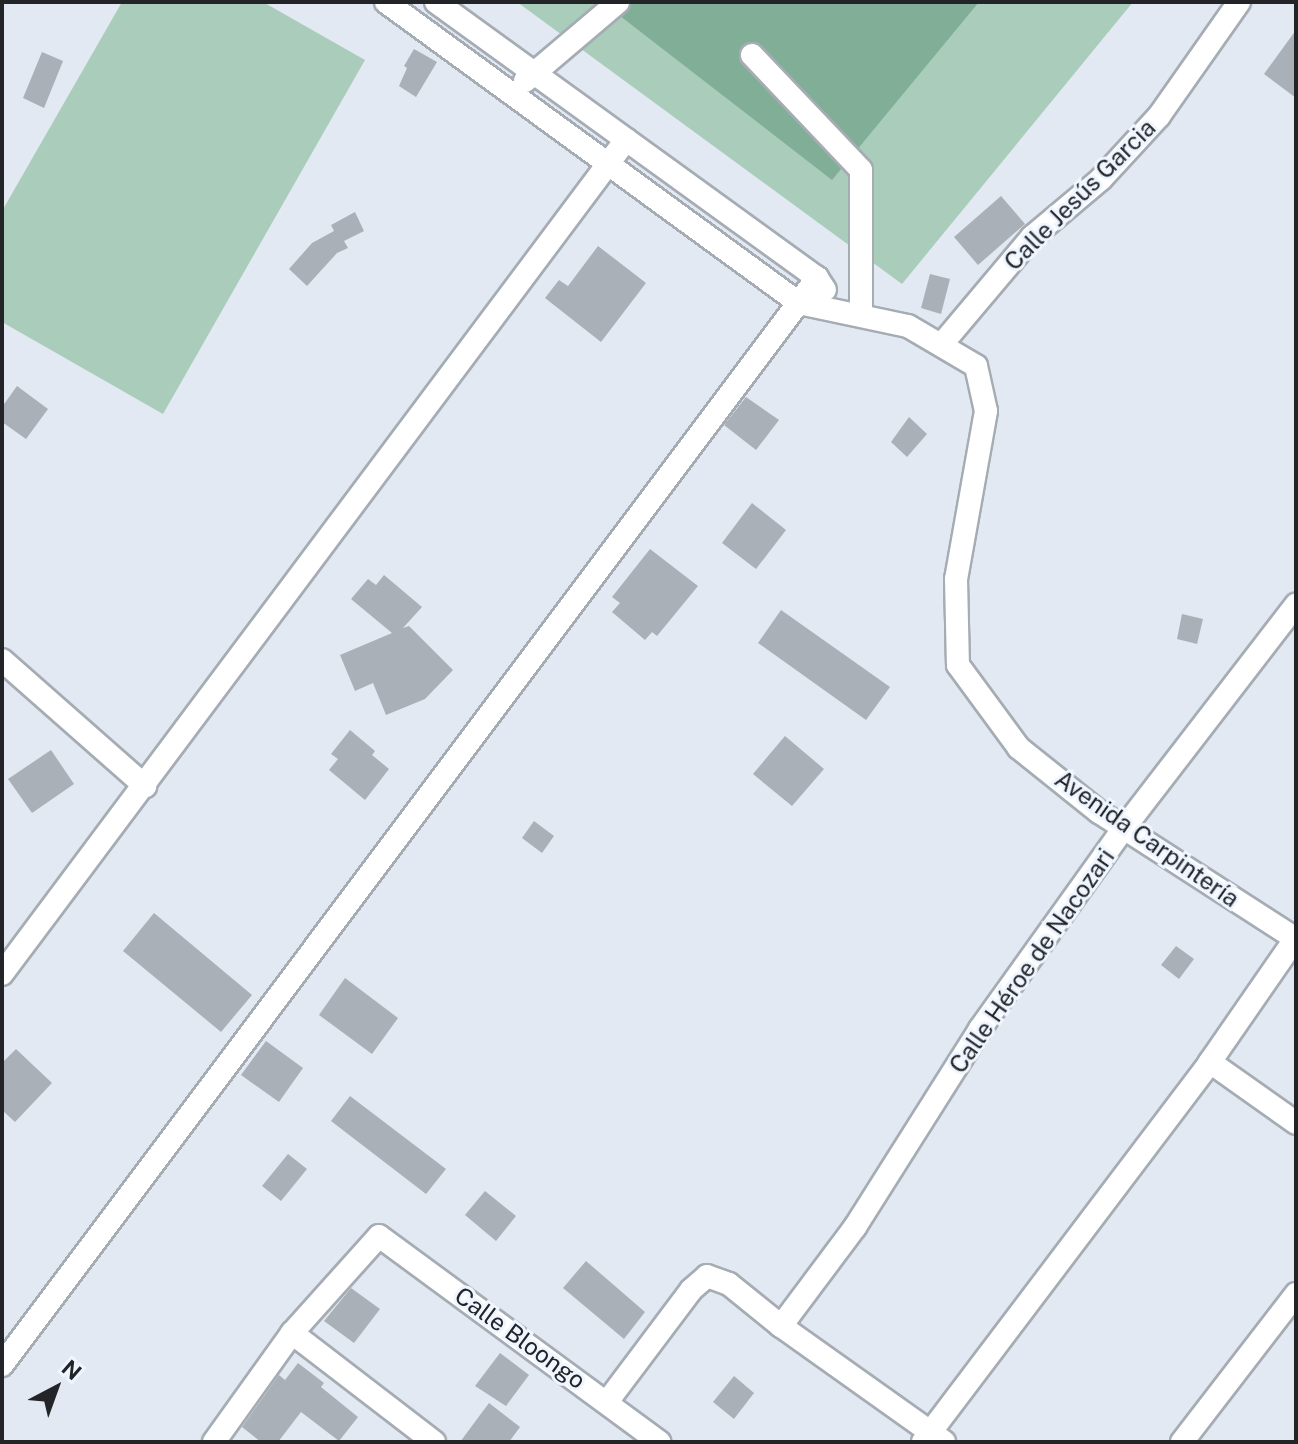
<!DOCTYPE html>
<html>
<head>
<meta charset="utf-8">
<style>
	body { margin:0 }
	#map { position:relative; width:1298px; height:1444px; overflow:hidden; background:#e2e9f2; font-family:"Public Sans",sans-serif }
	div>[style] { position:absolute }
	.green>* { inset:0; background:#aaccba }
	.forest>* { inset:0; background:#81ae97 }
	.building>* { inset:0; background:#a9b0b8 }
	.roads { filter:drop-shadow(2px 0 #a6acb4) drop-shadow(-2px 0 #a6acb4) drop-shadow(0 2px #a6acb4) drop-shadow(0 -2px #a6acb4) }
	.street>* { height:22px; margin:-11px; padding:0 11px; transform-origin:11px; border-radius:11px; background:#fff }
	span { translate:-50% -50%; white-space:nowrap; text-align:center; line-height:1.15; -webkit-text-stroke:6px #eff6ff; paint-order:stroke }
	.street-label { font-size:24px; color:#222427 }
	.frame { position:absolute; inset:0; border:4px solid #222427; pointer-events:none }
	.north { position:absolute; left:16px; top:1348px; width:80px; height:80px; -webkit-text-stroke:6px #eff6ff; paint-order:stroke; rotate:41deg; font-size:22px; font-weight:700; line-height:32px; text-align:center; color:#222427 }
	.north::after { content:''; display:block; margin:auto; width:28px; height:36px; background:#222427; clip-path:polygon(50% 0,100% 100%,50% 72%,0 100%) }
</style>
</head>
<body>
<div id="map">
	<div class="green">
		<i style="clip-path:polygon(122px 2px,263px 2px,365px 60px,163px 414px,2px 322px,2px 211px)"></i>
		<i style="clip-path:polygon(517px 2px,1133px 2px,902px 284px)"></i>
	</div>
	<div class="forest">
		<i style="clip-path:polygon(602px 2px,979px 2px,832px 180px)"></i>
	</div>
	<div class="building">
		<i style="clip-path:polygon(1296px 30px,1296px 98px,1264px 74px)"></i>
		<i style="clip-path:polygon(414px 49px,437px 62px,416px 97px,399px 86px,407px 68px,404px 66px)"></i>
		<i style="clip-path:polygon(42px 52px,63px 61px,44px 108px,23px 98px)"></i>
		<i style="clip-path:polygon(1001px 196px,1025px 224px,978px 265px,954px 237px)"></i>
		<i style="clip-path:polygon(355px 212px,364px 231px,344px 241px,348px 248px,337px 253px,307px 286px,289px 269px,312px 243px,334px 231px,331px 225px)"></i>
		<i style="clip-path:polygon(598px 246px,646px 283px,601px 342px,545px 298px,559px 280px,568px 286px)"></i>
		<i style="clip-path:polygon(930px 274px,950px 279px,941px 314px,921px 308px)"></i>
		<i style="clip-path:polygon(17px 386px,48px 409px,26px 439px,2px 422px,2px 407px)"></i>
		<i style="clip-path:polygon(746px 397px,779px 420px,756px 450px,724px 425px)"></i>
		<i style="clip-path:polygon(909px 417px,927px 434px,907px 457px,891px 442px)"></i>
		<i style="clip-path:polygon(752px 503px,786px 530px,756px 569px,722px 543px)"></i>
		<i style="clip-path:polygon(650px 549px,698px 586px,657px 636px,652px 632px,645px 640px,612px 612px,620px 603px,612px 597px)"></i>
		<i style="clip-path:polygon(384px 575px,422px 607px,403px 628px,409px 626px,453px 670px,425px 699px,386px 715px,373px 683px,355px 691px,340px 655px,392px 633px,351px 599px,368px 579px,376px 585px)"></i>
		<i style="clip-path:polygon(781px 610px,890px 687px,866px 720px,758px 643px)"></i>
		<i style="clip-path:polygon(1182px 614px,1203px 619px,1197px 644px,1177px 639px)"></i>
		<i style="clip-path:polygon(350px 730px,375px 751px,372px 755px,389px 769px,365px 800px,329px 770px,338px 759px,331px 754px)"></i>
		<i style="clip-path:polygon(785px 736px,824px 769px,792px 806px,753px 774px)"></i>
		<i style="clip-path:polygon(51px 750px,74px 784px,32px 813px,8px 779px)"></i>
		<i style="clip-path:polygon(534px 821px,554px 836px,542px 853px,522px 838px)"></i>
		<i style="clip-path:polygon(154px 913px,252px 995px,221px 1032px,123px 951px)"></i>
		<i style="clip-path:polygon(1176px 946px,1194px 959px,1179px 979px,1161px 965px)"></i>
		<i style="clip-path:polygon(345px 978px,398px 1018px,372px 1054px,319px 1015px)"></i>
		<i style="clip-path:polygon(266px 1041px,303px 1068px,279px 1102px,241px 1075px)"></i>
		<i style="clip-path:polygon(16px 1049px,52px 1083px,15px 1122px,2px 1110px,2px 1063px)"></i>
		<i style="clip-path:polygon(350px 1096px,446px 1169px,426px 1194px,331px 1121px)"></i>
		<i style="clip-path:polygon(288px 1154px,307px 1169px,281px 1201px,262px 1186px)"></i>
		<i style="clip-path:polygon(485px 1191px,516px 1216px,496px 1241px,465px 1215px)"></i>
		<i style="clip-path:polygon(586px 1261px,645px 1312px,624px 1339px,563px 1288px)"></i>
		<i style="clip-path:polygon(351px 1288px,380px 1309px,354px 1343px,324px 1321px)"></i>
		<i style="clip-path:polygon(500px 1353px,529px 1375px,506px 1406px,475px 1386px)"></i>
		<i style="clip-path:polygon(298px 1363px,324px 1383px,321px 1387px,358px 1417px,339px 1441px,301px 1412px,278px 1442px,261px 1442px,242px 1427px,279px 1375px,285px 1380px)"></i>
		<i style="clip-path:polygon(734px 1376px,754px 1393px,734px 1419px,713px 1402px)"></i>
		<i style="clip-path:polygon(489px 1403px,520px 1427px,509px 1442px,460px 1442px)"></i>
	</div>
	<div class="roads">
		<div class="street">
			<i style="left:386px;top:2px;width:511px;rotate:36.09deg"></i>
			<i style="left:799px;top:303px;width:111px;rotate:11.9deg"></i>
			<i style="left:908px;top:326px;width:79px;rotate:30.5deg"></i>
			<i style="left:976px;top:366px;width:46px;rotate:77.5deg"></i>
			<i style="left:986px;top:411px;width:171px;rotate:100.1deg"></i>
			<i style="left:956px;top:579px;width:86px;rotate:88.7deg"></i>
			<i style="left:958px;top:665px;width:103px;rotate:53.7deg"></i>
			<i style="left:1019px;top:748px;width:102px;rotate:38.7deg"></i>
			<i style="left:1099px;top:812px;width:234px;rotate:32.8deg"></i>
			<i style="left:436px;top:2px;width:470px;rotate:35.9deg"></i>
			<i style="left:817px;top:278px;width:14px;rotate:56deg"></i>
			<i style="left:752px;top:55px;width:158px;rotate:46.5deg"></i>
			<i style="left:861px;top:170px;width:143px;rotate:90deg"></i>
			<i style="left:525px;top:81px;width:122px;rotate:-40.3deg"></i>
			<i style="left:942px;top:344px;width:140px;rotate:-49.9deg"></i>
			<i style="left:1032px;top:237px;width:90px;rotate:-40deg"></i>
			<i style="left:1101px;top:179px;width:86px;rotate:-47.4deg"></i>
			<i style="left:1159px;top:116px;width:139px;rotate:-54.9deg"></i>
			<i style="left:2px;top:660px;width:191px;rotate:41.4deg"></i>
			<i style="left:2px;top:974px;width:1042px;rotate:-53.2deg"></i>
			<i style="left:1210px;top:1062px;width:105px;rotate:35.3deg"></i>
			<i style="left:781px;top:1326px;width:124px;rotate:-53.2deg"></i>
			<i style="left:855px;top:1227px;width:234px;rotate:-57.7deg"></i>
			<i style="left:980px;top:1029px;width:247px;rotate:-54.4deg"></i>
			<i style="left:1124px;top:828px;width:282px;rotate:-52.4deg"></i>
			<i style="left:292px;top:1333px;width:179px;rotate:37.5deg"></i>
			<i style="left:2px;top:1365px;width:1359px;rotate:-53.14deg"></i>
			<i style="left:607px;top:1402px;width:140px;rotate:-53.1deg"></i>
			<i style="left:691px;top:1290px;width:21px;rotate:-41deg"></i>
			<i style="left:707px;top:1276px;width:23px;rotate:20deg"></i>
			<i style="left:729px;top:1284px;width:67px;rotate:38.9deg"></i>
			<i style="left:781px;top:1326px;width:200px;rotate:35.4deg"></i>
			<i style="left:214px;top:1442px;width:134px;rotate:-54.4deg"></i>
			<i style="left:292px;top:1333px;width:130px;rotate:-48.1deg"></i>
			<i style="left:379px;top:1236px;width:348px;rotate:36.3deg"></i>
			<i style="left:923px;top:1442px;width:476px;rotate:-52.9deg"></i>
			<i style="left:1210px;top:1062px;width:151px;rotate:-55.3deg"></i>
			<i style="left:1182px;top:1442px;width:187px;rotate:-52.4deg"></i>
		</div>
	</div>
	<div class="street-label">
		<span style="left:1080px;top:195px;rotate:-45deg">Calle Jesús Garcia</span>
		<span style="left:1147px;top:839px;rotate:35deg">Avenida Carpintería</span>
		<span style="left:1032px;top:961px;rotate:-55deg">Calle Héroe de Nacozari</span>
		<span style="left:520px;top:1338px;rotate:36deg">Calle Bloongo</span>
	</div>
	<div class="frame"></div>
	<div class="north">N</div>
</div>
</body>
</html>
